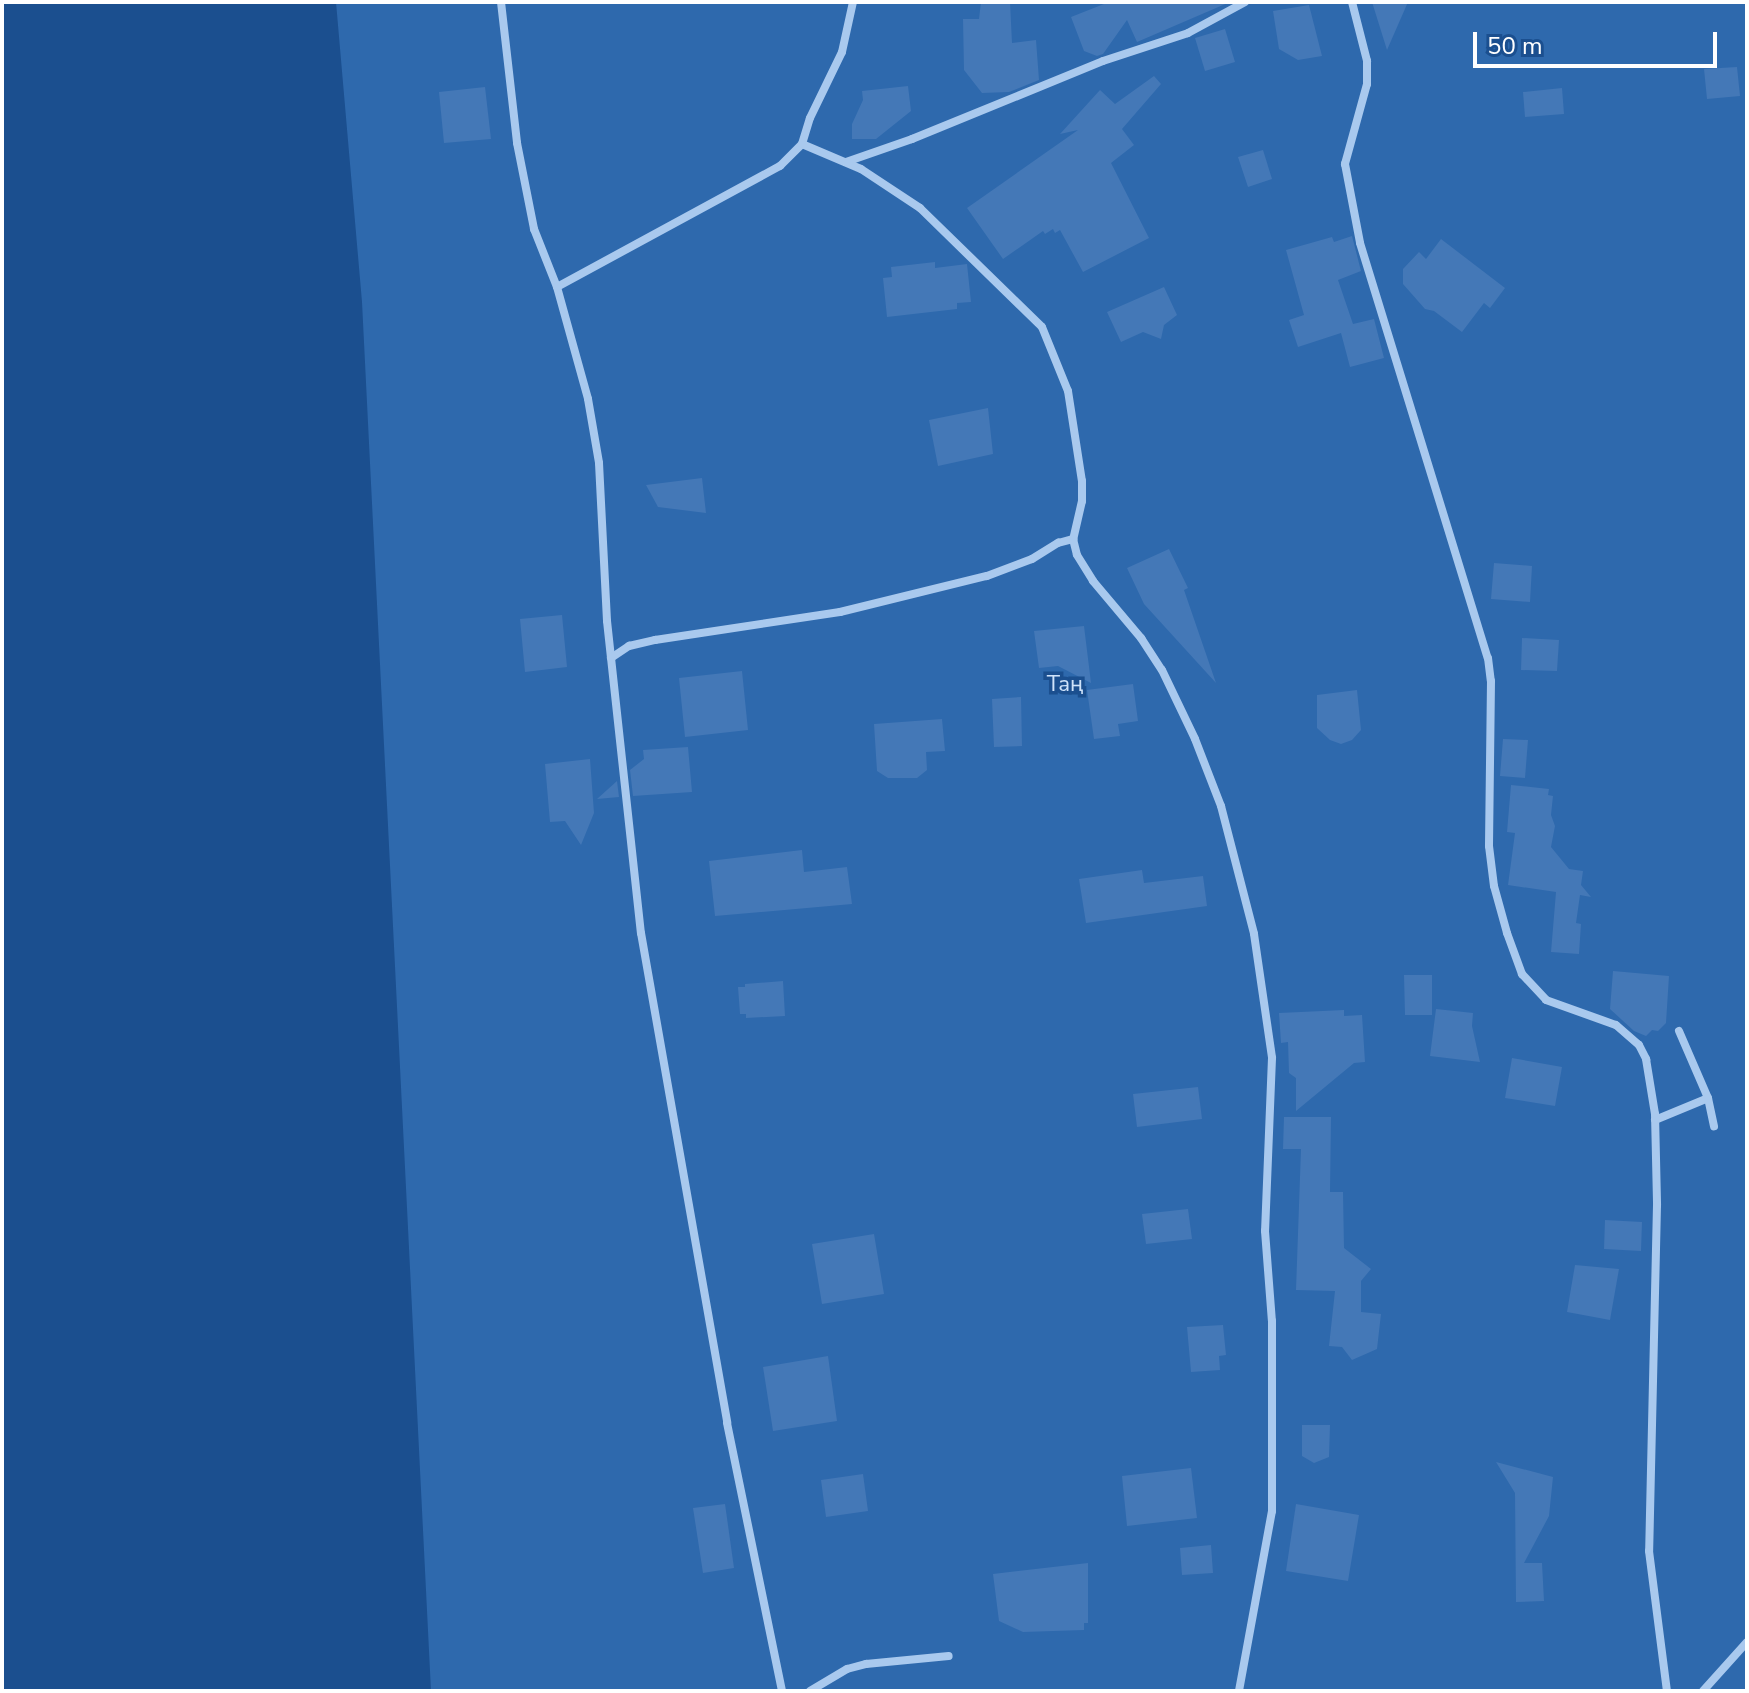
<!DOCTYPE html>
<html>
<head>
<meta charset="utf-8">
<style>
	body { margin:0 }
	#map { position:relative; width:1749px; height:1693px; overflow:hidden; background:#1b4f8f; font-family:"Nunito Sans",sans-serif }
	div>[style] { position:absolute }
	.green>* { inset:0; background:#2e69ad }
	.building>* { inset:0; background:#4478b7 }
	.street>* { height:8px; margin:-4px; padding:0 4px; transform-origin:4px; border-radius:4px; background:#a9c9ee }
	span { translate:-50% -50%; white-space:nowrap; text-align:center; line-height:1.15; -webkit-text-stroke:7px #1b4f8f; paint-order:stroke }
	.park-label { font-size:22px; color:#cfe3fa }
	.frame { position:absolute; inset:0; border:4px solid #fff; pointer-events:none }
	.scale { position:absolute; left:1473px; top:32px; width:244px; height:36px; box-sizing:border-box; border:4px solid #fff; border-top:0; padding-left:10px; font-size:24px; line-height:28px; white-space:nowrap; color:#fff; -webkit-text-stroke:6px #1b4f8f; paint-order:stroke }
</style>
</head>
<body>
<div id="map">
	<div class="green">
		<i style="clip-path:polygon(336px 2px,1747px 2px,1747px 1691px,431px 1691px,362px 302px)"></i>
	</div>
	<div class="building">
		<i style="clip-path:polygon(981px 2px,1010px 2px,1012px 43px,1036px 40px,1039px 80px,1009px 92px,982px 93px,964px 70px,963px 19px,979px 19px)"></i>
		<i style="clip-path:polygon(1109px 2px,1230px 2px,1137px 42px,1127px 20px,1103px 54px,1097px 56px,1084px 51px,1071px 17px)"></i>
		<i style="clip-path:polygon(1372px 2px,1408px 2px,1387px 50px)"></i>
		<i style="clip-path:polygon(1309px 5px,1322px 56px,1298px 60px,1279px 49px,1273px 11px)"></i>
		<i style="clip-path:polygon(1225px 29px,1235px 62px,1205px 71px,1195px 38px)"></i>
		<i style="clip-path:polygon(1737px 67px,1740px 96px,1707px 99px,1704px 69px)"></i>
		<i style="clip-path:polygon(1154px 76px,1161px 84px,1122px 129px,1134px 145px,1111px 163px,1149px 238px,1083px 272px,1060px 230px,1055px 233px,1053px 229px,1045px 234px,1043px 231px,1003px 259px,967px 208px,1078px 130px,1060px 134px,1100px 90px,1115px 104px)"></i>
		<i style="clip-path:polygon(908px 86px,911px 111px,876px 139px,852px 139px,852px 124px,863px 100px,862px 91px)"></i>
		<i style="clip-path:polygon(485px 87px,491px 139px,444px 143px,439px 92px)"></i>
		<i style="clip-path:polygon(1562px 88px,1564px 114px,1525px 117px,1523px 92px)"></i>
		<i style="clip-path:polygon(1263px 150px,1272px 179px,1248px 187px,1238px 157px)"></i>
		<i style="clip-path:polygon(1352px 236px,1361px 271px,1338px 280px,1353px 324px,1374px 319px,1384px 358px,1350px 367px,1341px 333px,1298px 347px,1289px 320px,1304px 315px,1286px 250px,1332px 237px,1334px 242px)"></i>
		<i style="clip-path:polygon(1441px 239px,1505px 288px,1490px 308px,1484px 303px,1462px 332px,1434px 311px,1425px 309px,1403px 284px,1403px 269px,1419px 252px,1426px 259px)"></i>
		<i style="clip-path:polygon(935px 262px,935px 268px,967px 264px,971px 302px,957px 303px,957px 309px,887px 317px,883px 278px,892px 277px,891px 267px)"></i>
		<i style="clip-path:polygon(1164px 287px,1177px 315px,1164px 325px,1161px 339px,1143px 332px,1121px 342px,1107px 312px)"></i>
		<i style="clip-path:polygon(988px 408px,993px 454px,938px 466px,929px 420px)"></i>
		<i style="clip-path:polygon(702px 478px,706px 513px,658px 507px,646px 485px)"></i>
		<i style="clip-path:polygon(1169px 549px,1188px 588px,1184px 590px,1216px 683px,1144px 604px,1127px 568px)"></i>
		<i style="clip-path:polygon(1494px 563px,1532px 566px,1530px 602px,1491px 599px)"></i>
		<i style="clip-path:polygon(562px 615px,567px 667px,525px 672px,520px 619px)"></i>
		<i style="clip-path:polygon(1084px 626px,1091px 683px,1058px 666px,1039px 668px,1034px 631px)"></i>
		<i style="clip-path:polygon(1522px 638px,1559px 640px,1557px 671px,1521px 670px)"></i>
		<i style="clip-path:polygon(742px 671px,748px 730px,685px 737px,679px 678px)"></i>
		<i style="clip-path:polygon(1133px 684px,1138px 721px,1118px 724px,1120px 736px,1094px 739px,1087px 690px)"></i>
		<i style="clip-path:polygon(1357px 690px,1361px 730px,1352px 740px,1341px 744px,1330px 740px,1317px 728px,1317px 695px)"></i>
		<i style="clip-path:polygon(1021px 697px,1022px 746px,994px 747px,992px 699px)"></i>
		<i style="clip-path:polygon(942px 719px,945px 751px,926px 752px,927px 770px,917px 778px,888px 778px,877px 771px,874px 724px)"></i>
		<i style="clip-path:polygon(1503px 739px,1528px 740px,1525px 778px,1500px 776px)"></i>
		<i style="clip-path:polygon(688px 747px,692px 792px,633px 796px,630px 770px,644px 759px,643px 750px)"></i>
		<i style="clip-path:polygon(590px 759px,594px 813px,581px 845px,565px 821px,550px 822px,545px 764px)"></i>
		<i style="clip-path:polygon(617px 781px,619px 797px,597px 799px)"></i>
		<i style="clip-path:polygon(1511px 785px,1549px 789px,1548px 795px,1553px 796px,1551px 815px,1555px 826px,1551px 847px,1569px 869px,1583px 871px,1581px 885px,1591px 897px,1580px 895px,1576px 923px,1581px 924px,1579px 954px,1551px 952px,1556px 892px,1508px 885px,1515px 833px,1507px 832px)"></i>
		<i style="clip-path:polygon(802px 850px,804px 872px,847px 867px,852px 904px,715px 916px,709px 861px)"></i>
		<i style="clip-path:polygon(1142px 870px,1144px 883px,1203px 876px,1207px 906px,1086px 923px,1079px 879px)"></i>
		<i style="clip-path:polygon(1613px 971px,1669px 976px,1666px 1023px,1658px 1031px,1652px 1030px,1646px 1036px,1634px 1031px,1610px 1009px)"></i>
		<i style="clip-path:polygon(1404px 975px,1432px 975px,1432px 1015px,1405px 1015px)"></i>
		<i style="clip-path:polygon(783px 981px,785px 1016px,746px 1018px,746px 1014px,740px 1014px,738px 987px,745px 987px,745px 984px)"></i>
		<i style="clip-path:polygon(1436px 1009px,1473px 1013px,1472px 1026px,1480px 1062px,1430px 1056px)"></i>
		<i style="clip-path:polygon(1344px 1010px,1344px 1016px,1362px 1015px,1365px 1062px,1354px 1063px,1296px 1111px,1296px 1078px,1289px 1073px,1288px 1042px,1281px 1043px,1279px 1013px)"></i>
		<i style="clip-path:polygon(1512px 1058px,1562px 1067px,1555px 1106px,1505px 1098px)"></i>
		<i style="clip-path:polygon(1198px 1087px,1202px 1119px,1137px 1127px,1133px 1094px)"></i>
		<i style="clip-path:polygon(1284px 1117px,1331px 1117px,1330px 1192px,1343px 1192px,1344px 1248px,1371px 1269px,1361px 1281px,1361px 1312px,1381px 1314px,1377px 1349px,1352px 1360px,1342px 1347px,1329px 1346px,1335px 1291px,1296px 1290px,1301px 1149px,1283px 1149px)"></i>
		<i style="clip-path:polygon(1188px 1209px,1192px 1239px,1146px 1244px,1142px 1214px)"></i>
		<i style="clip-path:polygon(1605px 1220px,1642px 1222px,1641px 1251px,1604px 1249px)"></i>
		<i style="clip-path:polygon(874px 1234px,884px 1294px,822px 1304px,812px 1244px)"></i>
		<i style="clip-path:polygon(1575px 1265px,1619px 1269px,1610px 1320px,1567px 1312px)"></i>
		<i style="clip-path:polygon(1223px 1325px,1226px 1355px,1219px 1356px,1220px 1370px,1191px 1372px,1187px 1327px)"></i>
		<i style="clip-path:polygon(828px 1356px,837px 1421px,773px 1431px,763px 1367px)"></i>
		<i style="clip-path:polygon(1302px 1425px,1330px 1425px,1329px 1457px,1314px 1463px,1302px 1456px)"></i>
		<i style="clip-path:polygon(1496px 1462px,1553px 1477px,1549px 1516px,1524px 1563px,1542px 1563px,1544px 1601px,1516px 1602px,1515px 1493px)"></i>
		<i style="clip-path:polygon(1191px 1468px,1197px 1518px,1127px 1526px,1122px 1476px)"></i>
		<i style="clip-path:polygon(863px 1474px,868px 1511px,826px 1517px,821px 1480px)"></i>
		<i style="clip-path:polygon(725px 1504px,734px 1568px,703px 1573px,693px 1508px)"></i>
		<i style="clip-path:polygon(1296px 1504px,1359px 1515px,1348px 1581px,1286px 1571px)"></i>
		<i style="clip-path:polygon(1211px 1545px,1213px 1573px,1182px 1575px,1180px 1548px)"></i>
		<i style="clip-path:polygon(1088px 1563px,1088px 1623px,1084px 1623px,1084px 1630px,1023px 1632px,999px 1621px,993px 1574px)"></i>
	</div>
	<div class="street">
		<i style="left:501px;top:2px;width:142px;rotate:83.5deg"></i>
		<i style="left:517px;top:143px;width:88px;rotate:78.8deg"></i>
		<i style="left:534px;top:229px;width:62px;rotate:68.4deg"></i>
		<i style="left:557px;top:287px;width:116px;rotate:74.5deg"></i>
		<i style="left:588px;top:399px;width:65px;rotate:80.2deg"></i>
		<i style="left:599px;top:463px;width:158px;rotate:87.1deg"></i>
		<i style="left:607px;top:621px;width:314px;rotate:83.8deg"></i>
		<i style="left:641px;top:933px;width:497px;rotate:80deg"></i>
		<i style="left:727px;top:1423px;width:274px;rotate:78.4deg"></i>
		<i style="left:1352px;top:2px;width:61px;rotate:75.7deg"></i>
		<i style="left:1367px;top:61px;width:23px;rotate:90deg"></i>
		<i style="left:1367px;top:84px;width:83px;rotate:105.4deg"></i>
		<i style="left:1345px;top:164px;width:80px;rotate:79.2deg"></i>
		<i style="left:1360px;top:243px;width:434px;rotate:72.9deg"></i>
		<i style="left:1488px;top:658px;width:23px;rotate:83deg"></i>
		<i style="left:1491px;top:681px;width:165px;rotate:90.7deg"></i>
		<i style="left:1489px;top:846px;width:40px;rotate:82.9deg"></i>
		<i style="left:1494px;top:886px;width:49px;rotate:74.5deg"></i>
		<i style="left:1507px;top:933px;width:44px;rotate:69.9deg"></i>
		<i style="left:1522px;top:974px;width:35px;rotate:47deg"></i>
		<i style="left:1546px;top:1000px;width:74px;rotate:19.7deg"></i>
		<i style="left:1616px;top:1025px;width:30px;rotate:41deg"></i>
		<i style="left:1639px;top:1045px;width:16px;rotate:63deg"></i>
		<i style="left:1646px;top:1059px;width:56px;rotate:80.7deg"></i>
		<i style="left:1655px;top:1114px;width:91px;rotate:88.7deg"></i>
		<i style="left:1657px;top:1205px;width:346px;rotate:91.3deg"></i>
		<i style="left:1649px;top:1551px;width:141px;rotate:82.7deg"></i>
		<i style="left:802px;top:144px;width:64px;rotate:23deg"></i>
		<i style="left:861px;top:169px;width:71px;rotate:33.5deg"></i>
		<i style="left:920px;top:208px;width:170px;rotate:44.3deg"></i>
		<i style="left:1042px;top:327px;width:69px;rotate:67.9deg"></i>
		<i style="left:1068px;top:391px;width:91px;rotate:81.2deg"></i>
		<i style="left:1082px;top:481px;width:20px;rotate:90deg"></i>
		<i style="left:1082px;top:501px;width:39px;rotate:103deg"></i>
		<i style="left:1073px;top:539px;width:16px;rotate:76deg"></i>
		<i style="left:1077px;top:555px;width:31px;rotate:58deg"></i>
		<i style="left:1093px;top:581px;width:75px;rotate:49.9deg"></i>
		<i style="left:1141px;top:638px;width:38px;rotate:57deg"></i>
		<i style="left:1162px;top:670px;width:76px;rotate:64.4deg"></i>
		<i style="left:1195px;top:739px;width:72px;rotate:68.8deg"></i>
		<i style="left:1221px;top:806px;width:132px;rotate:75.5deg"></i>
		<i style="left:1254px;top:934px;width:125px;rotate:81.7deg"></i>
		<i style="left:1272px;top:1058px;width:173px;rotate:92.3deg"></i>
		<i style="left:1265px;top:1231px;width:90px;rotate:85.6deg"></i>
		<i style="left:1272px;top:1321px;width:190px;rotate:90deg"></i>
		<i style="left:1272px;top:1511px;width:183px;rotate:100.4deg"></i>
		<i style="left:846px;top:162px;width:70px;rotate:-19.2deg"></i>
		<i style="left:912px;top:139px;width:206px;rotate:-22.2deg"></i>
		<i style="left:1103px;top:61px;width:89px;rotate:-18.2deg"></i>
		<i style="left:1188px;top:33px;width:65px;rotate:-28.5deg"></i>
		<i style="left:557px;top:287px;width:254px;rotate:-28.5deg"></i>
		<i style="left:780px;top:166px;width:31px;rotate:-45deg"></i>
		<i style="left:802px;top:144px;width:27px;rotate:-73deg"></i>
		<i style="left:810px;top:118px;width:73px;rotate:-64.1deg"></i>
		<i style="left:842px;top:52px;width:51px;rotate:-77.6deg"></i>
		<i style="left:611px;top:658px;width:22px;rotate:-34deg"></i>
		<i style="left:629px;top:646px;width:27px;rotate:-13deg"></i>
		<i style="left:655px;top:640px;width:187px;rotate:-8.6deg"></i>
		<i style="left:840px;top:612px;width:151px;rotate:-13.8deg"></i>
		<i style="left:987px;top:576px;width:48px;rotate:-20.7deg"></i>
		<i style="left:1032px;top:559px;width:31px;rotate:-32deg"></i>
		<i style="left:1058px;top:543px;width:16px;rotate:-15deg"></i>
		<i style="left:1679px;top:1031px;width:73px;rotate:66.6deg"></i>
		<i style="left:1708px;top:1098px;width:29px;rotate:78deg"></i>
		<i style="left:1655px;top:1120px;width:57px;rotate:-22.5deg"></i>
		<i style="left:810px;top:1691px;width:43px;rotate:-30.7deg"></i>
		<i style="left:847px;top:1669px;width:20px;rotate:-15deg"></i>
		<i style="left:866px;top:1664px;width:83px;rotate:-5.5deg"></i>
		<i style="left:1703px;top:1691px;width:66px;rotate:-48.1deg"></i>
	</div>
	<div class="park-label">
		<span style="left:1065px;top:685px">Таң</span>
	</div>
	<div class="frame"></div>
	<div class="scale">50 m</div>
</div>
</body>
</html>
